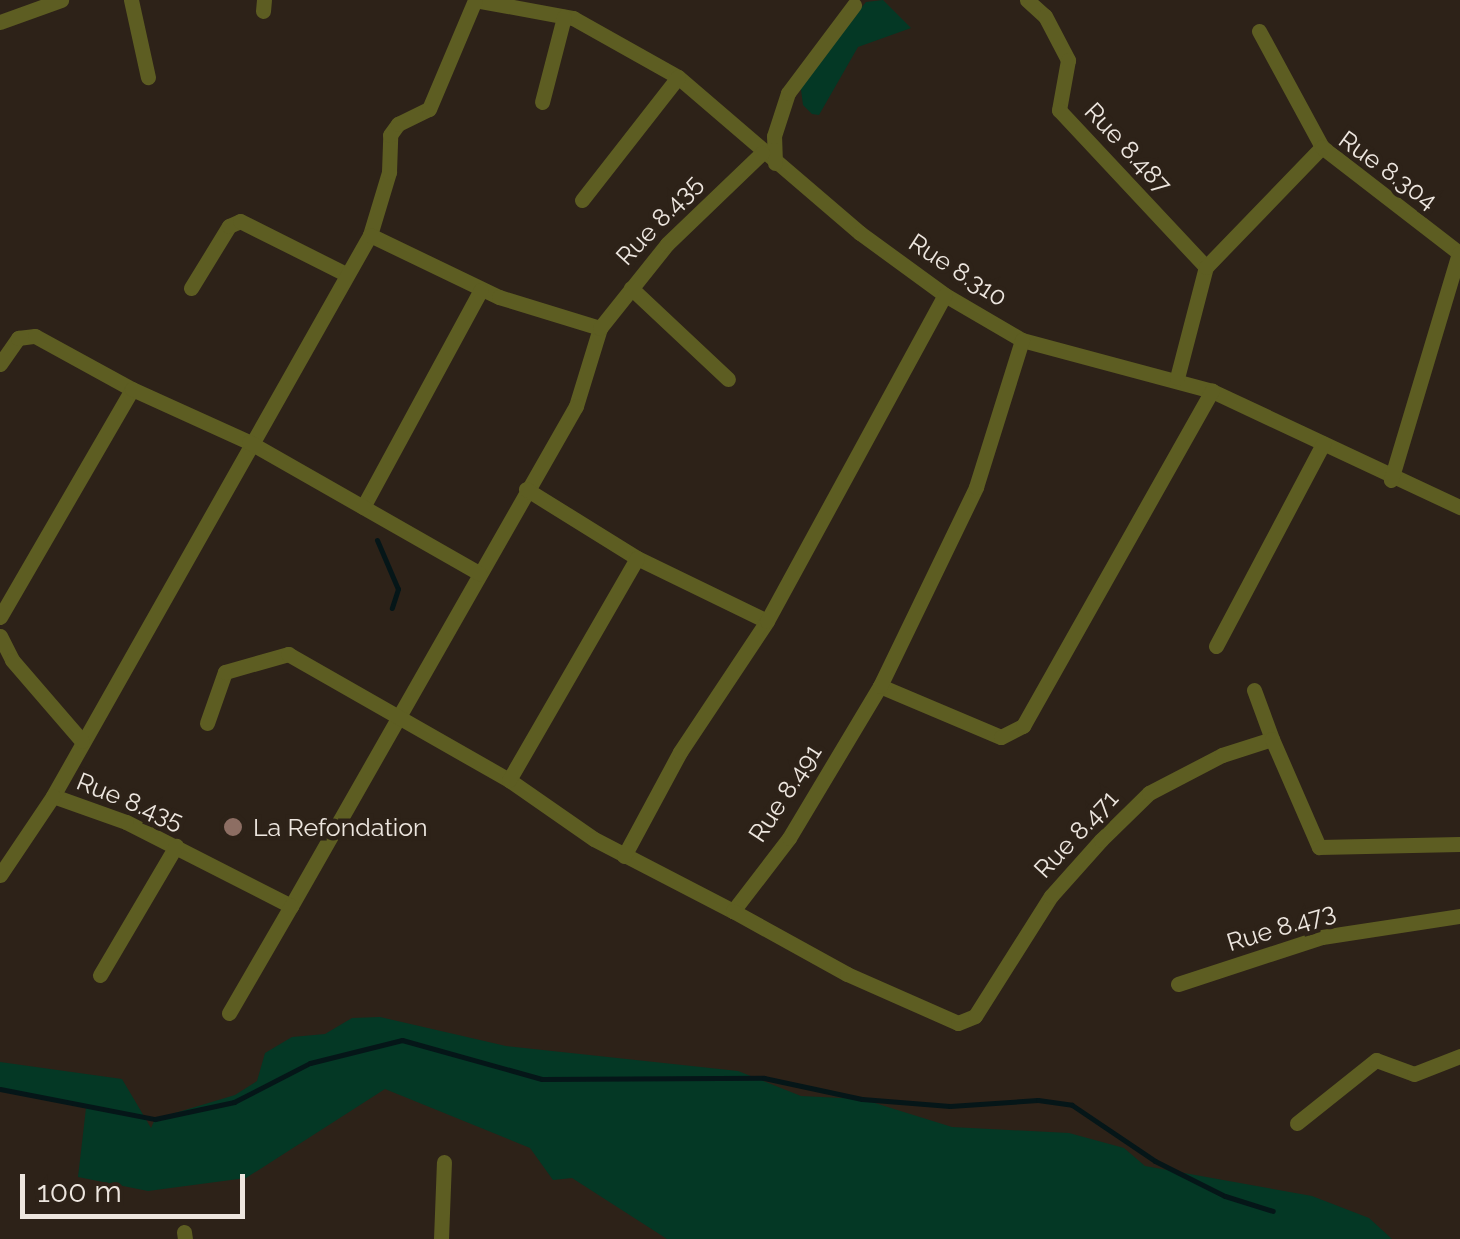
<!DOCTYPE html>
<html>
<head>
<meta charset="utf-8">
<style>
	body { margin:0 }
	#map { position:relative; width:1460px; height:1239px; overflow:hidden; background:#2d2218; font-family:Raleway,sans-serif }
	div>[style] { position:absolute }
	.green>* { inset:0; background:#043825 }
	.stream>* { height:5px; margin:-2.5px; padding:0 2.5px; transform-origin:2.5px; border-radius:2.5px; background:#051618 }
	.minor>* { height:15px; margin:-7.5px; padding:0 7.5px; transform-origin:7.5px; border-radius:7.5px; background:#5d5d22 }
	.dots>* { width:28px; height:28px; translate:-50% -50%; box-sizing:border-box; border:5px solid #2d2218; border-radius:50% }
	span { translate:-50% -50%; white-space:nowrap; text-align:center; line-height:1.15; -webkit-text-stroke:9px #2d2218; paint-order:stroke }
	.street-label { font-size:25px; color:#ede6df }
	.poi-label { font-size:25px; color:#ede6df }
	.left { translate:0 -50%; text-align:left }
	.scale { position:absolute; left:20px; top:1174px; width:225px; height:45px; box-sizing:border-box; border:5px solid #ede6df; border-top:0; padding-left:12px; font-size:30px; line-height:35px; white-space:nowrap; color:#ede6df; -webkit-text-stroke:8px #2d2218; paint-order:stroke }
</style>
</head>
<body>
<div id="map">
	<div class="green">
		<i style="clip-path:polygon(883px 0,911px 28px,858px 47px,819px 115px,812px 114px,803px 105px,800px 82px,866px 2px)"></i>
		<i style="clip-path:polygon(380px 1017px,506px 1046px,738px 1071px,801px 1096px,862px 1099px,952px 1127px,1069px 1133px,1124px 1148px,1145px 1166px,1312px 1196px,1369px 1218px,1392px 1239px,667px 1239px,572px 1178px,553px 1180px,530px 1148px,385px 1089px,246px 1178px,148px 1191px,78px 1177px,86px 1108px,0 1090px,0 1062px,122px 1079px,151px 1128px,155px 1119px,235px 1095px,257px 1081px,265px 1053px,292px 1037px,325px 1034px,352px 1018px)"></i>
	</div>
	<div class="stream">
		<i style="left:377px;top:540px;width:53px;rotate:66.8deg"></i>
		<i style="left:398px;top:589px;width:20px;rotate:108deg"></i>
		<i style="left:0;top:1089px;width:158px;rotate:11deg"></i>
		<i style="left:155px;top:1119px;width:81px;rotate:-12.1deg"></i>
		<i style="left:234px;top:1102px;width:85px;rotate:-27.2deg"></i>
		<i style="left:310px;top:1063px;width:95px;rotate:-14deg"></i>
		<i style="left:402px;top:1040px;width:145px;rotate:15.6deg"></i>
		<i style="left:542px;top:1079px;width:222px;rotate:-0.3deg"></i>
		<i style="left:764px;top:1078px;width:100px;rotate:12.1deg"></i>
		<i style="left:862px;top:1099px;width:88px;rotate:4.5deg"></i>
		<i style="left:950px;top:1106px;width:88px;rotate:-3.9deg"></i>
		<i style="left:1038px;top:1100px;width:34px;rotate:8deg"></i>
		<i style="left:1072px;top:1105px;width:100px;rotate:34deg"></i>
		<i style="left:1155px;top:1161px;width:78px;rotate:26.6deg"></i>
		<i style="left:1225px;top:1196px;width:50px;rotate:17.4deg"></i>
	</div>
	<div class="minor">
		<i style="left:131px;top:0;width:79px;rotate:77.6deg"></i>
		<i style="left:475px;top:0;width:100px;rotate:10.4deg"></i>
		<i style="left:573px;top:18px;width:120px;rotate:29.3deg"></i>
		<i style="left:678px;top:77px;width:240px;rotate:40.6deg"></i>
		<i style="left:860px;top:233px;width:105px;rotate:36.1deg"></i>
		<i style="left:945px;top:295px;width:89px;rotate:30.3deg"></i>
		<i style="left:1022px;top:340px;width:197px;rotate:15deg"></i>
		<i style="left:1212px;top:391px;width:274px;rotate:25.1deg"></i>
		<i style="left:1027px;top:0;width:24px;rotate:42deg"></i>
		<i style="left:1045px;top:16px;width:50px;rotate:62.4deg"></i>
		<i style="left:1068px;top:60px;width:51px;rotate:100.2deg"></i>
		<i style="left:1059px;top:110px;width:215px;rotate:46.9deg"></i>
		<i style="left:263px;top:11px;width:11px;rotate:-85deg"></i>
		<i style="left:0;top:22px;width:65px;rotate:-19.8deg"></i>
		<i style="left:1259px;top:31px;width:132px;rotate:61.5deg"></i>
		<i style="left:542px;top:102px;width:88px;rotate:-75.5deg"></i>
		<i style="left:775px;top:163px;width:27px;rotate:-92deg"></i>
		<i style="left:774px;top:136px;width:45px;rotate:-72deg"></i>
		<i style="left:788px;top:93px;width:110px;rotate:-53.1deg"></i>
		<i style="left:582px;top:200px;width:156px;rotate:-52deg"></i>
		<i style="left:370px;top:235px;width:66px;rotate:-73.2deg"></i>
		<i style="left:389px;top:172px;width:37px;rotate:-88deg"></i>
		<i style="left:390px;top:135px;width:14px;rotate:-54deg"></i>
		<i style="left:398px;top:124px;width:34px;rotate:-26deg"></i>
		<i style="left:429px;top:109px;width:118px;rotate:-67.1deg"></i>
		<i style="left:191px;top:288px;width:73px;rotate:-58.5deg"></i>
		<i style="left:229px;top:226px;width:12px;rotate:-24deg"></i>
		<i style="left:240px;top:221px;width:116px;rotate:26.6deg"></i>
		<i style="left:631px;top:288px;width:133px;rotate:43.2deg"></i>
		<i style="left:600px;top:328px;width:82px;rotate:107.1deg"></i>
		<i style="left:576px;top:406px;width:576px;rotate:119.68deg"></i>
		<i style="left:291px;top:906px;width:185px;rotate:-153deg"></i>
		<i style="left:126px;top:822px;width:77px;rotate:-160.4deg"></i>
		<i style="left:53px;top:796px;width:644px;rotate:-60.53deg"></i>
		<i style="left:370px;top:235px;width:143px;rotate:25.7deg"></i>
		<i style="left:499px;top:297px;width:106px;rotate:17.1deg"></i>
		<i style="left:600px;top:328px;width:107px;rotate:-51.4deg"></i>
		<i style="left:667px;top:244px;width:132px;rotate:-43.8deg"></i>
		<i style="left:0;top:364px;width:32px;rotate:-55deg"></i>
		<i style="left:18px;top:338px;width:17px;rotate:-7deg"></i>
		<i style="left:35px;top:336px;width:111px;rotate:28.7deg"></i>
		<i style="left:1177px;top:378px;width:115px;rotate:-75.4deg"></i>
		<i style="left:1206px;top:267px;width:167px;rotate:-46deg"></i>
		<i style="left:1322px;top:147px;width:173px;rotate:37.7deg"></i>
		<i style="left:1459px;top:253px;width:237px;rotate:106.7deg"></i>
		<i style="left:526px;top:489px;width:131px;rotate:31.9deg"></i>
		<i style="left:637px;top:558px;width:144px;rotate:25.9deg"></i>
		<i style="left:363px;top:507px;width:247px;rotate:-61.5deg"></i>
		<i style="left:0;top:617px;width:263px;rotate:-59.9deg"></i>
		<i style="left:132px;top:389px;width:128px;rotate:24.4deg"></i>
		<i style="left:249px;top:442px;width:265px;rotate:29.7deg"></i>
		<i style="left:0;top:636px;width:27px;rotate:63deg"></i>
		<i style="left:12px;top:660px;width:107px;rotate:49.2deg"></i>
		<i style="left:1216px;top:646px;width:229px;rotate:-62.1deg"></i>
		<i style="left:880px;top:686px;width:131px;rotate:22.9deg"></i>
		<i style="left:1001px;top:737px;width:25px;rotate:-27deg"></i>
		<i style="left:1023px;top:726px;width:385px;rotate:-60.6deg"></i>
		<i style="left:1254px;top:690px;width:52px;rotate:69.8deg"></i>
		<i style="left:207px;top:723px;width:54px;rotate:-70.6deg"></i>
		<i style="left:225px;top:672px;width:66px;rotate:-15.9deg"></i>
		<i style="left:288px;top:654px;width:254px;rotate:29.7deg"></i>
		<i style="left:509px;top:780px;width:103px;rotate:34.8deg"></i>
		<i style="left:594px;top:839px;width:157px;rotate:27.4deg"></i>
		<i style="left:733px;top:911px;width:92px;rotate:-52.5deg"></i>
		<i style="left:789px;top:838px;width:177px;rotate:-59.1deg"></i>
		<i style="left:880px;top:686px;width:221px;rotate:-64.2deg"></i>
		<i style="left:976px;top:487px;width:154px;rotate:-72.6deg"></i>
		<i style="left:509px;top:780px;width:256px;rotate:-60deg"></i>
		<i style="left:624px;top:856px;width:118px;rotate:-61.7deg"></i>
		<i style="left:680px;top:752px;width:157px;rotate:-56.4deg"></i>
		<i style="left:767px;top:621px;width:371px;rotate:-61.4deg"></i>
		<i style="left:0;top:875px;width:95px;rotate:-56.1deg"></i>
		<i style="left:733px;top:911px;width:130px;rotate:28.9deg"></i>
		<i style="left:847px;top:974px;width:121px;rotate:23.8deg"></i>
		<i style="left:958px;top:1023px;width:18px;rotate:-22deg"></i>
		<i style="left:975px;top:1016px;width:142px;rotate:-57.7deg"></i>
		<i style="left:1051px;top:896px;width:75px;rotate:-48.2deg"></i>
		<i style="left:1101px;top:840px;width:67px;rotate:-44.4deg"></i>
		<i style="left:1149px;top:793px;width:82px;rotate:-27.5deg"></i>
		<i style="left:1222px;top:755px;width:52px;rotate:-17.7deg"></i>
		<i style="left:1272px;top:739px;width:118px;rotate:66.5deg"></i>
		<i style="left:1319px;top:847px;width:141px;rotate:-1.2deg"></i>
		<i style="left:100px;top:975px;width:150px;rotate:-59.5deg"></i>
		<i style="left:1178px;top:984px;width:151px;rotate:-18.1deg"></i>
		<i style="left:1322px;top:937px;width:140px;rotate:-8.7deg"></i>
		<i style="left:229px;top:1013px;width:124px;rotate:-59.9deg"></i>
		<i style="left:1297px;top:1123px;width:101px;rotate:-38.6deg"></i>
		<i style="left:1376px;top:1060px;width:40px;rotate:20.2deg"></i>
		<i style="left:1414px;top:1074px;width:49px;rotate:-21.4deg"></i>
		<i style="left:184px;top:1232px;width:7px;rotate:82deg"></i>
		<i style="left:441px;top:1239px;width:77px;rotate:-87.8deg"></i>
	</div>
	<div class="dots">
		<i style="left:233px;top:827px;background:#8d6e63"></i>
	</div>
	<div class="street-label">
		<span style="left:1128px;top:148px;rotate:47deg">Rue 8.487</span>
		<span style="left:1388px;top:170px;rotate:36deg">Rue 8.304</span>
		<span style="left:659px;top:220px;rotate:-47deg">Rue 8.435</span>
		<span style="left:958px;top:270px;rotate:33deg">Rue 8.310</span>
		<span style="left:785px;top:793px;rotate:-57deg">Rue 8.491</span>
		<span style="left:130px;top:801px;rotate:22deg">Rue 8.435</span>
		<span style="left:1076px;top:834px;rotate:-47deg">Rue 8.471</span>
		<span style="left:1281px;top:927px;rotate:-17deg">Rue 8.473</span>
	</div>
	<div class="poi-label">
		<span class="left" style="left:253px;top:827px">La Refondation</span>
	</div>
	<div class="scale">100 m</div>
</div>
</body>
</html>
